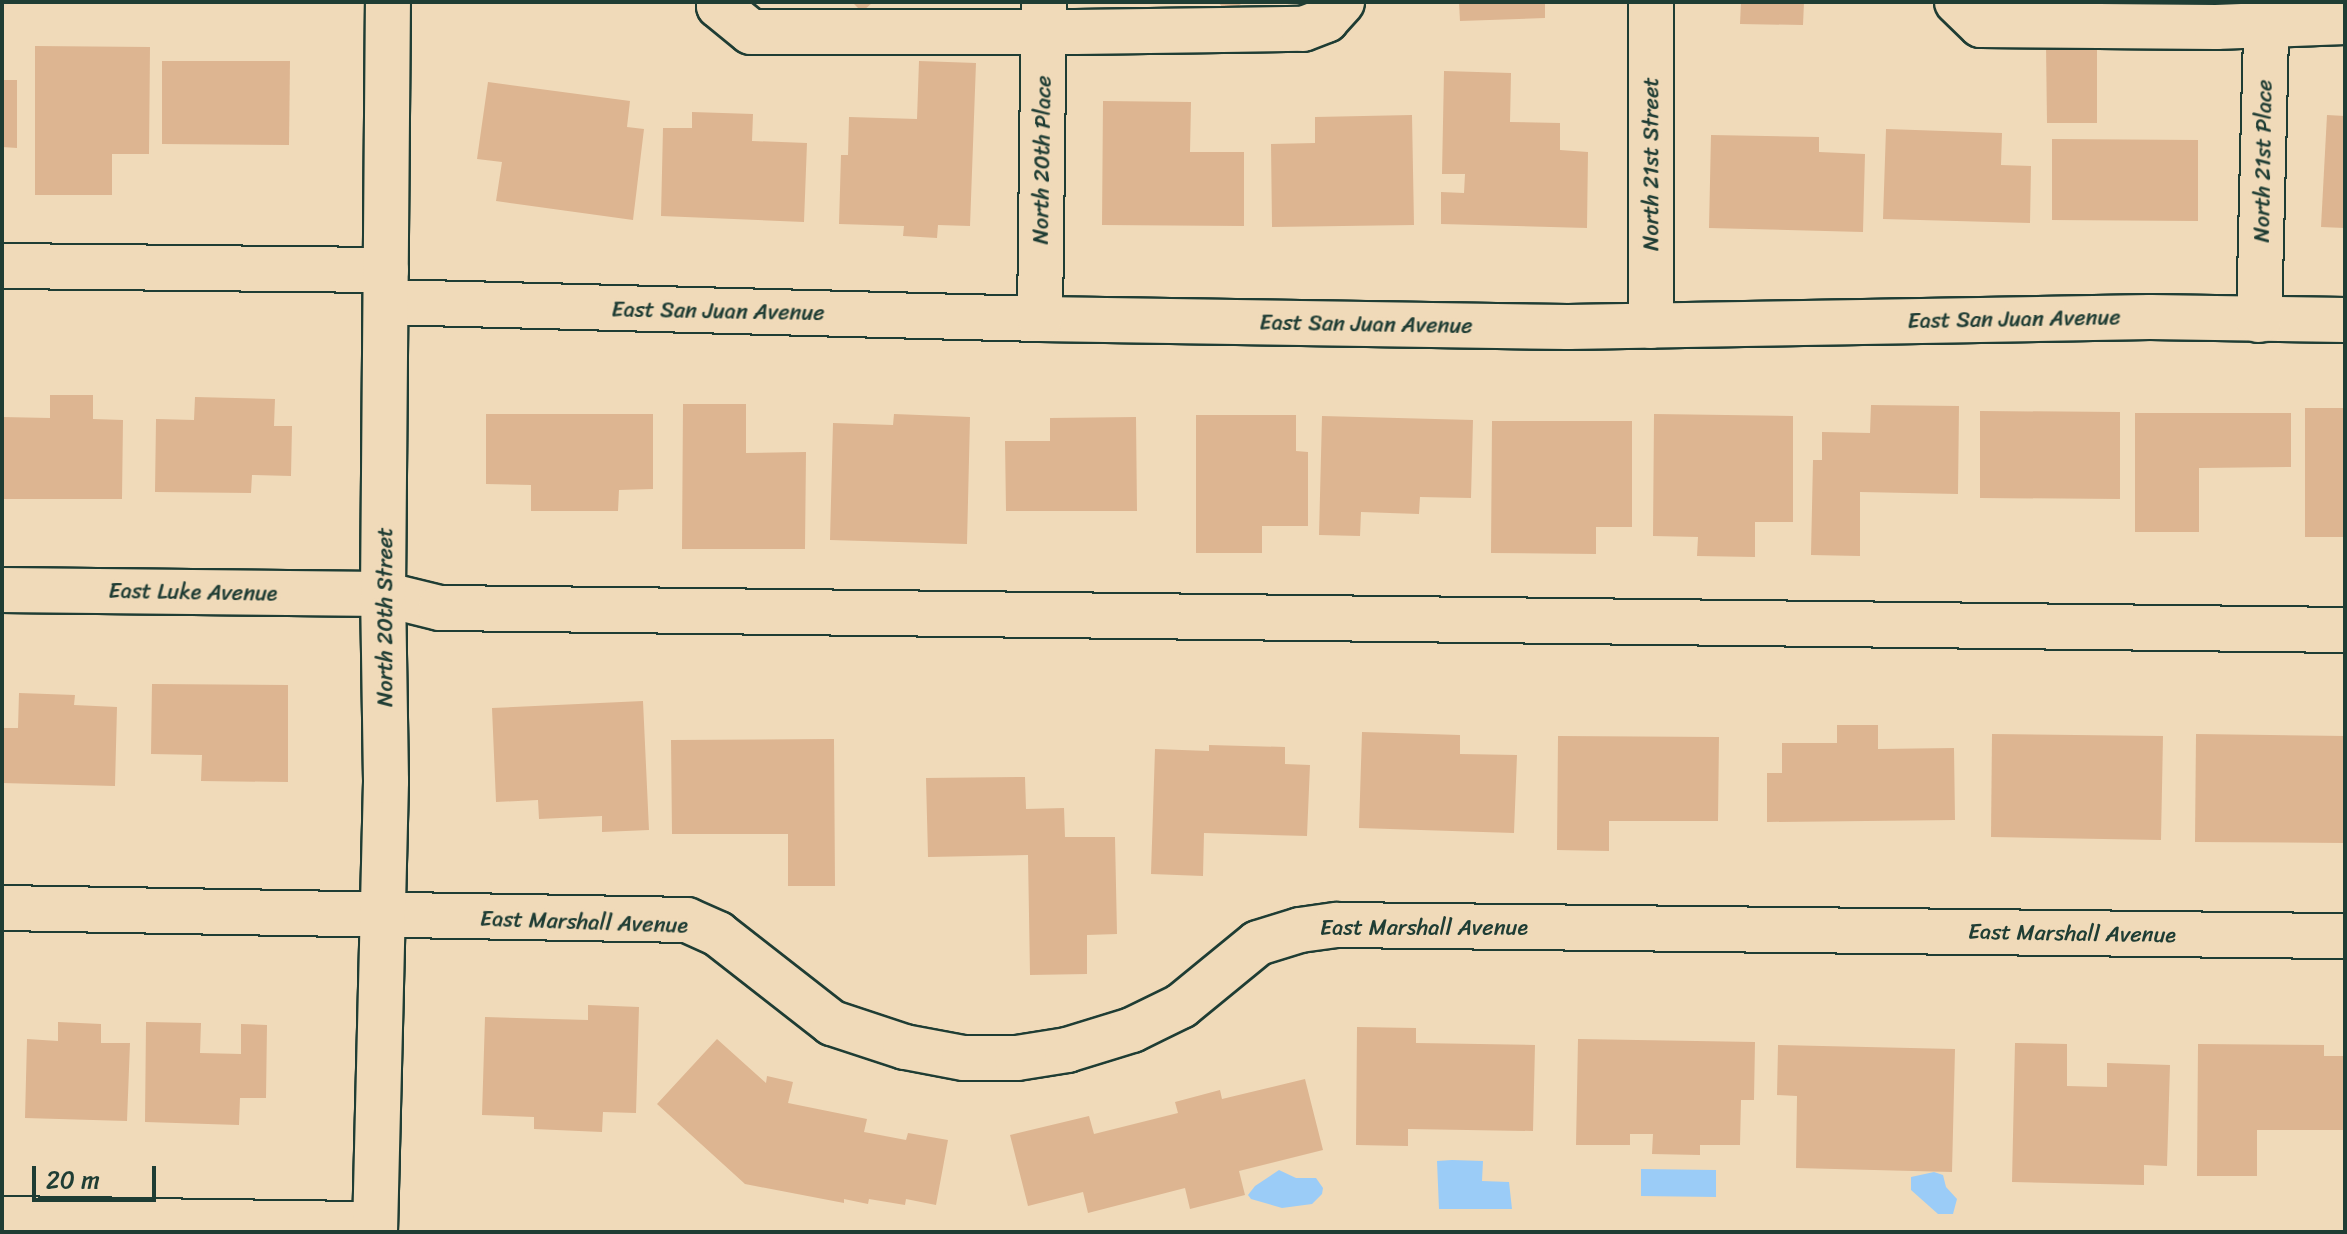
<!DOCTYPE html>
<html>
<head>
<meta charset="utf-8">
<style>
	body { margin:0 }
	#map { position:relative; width:2347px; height:1234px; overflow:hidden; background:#f0dab9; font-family:Sriracha,sans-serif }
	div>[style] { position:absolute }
	.water>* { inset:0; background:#9bccf7 }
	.building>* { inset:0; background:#ddb591 }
	.roads { filter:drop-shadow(2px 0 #1f3d34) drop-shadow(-2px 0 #1f3d34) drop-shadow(0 2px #1f3d34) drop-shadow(0 -2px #1f3d34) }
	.minor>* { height:44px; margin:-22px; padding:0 22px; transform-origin:22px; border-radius:22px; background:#f0dab9 }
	span { translate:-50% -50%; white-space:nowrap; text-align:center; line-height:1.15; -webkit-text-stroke:6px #f0dab9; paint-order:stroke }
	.street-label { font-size:22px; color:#1f3d34 }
	.frame { position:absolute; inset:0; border:4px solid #1f3d34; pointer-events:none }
	.scale { position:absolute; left:32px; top:1166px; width:124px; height:36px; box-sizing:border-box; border:4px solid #1f3d34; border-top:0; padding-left:10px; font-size:24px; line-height:28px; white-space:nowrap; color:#1f3d34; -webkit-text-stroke:6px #f0dab9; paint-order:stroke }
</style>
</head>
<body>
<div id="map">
	<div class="water">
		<i style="clip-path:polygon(1452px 1160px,1483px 1161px,1482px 1181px,1509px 1182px,1512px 1209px,1439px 1209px,1437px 1161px)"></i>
		<i style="clip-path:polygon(1641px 1169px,1716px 1170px,1716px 1197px,1641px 1196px)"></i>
		<i style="clip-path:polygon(1279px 1170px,1296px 1178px,1316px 1178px,1323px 1188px,1322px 1194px,1312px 1204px,1282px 1208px,1251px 1199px,1248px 1195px,1255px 1186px)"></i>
		<i style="clip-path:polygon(1934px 1172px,1943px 1175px,1946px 1187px,1957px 1199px,1953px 1214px,1938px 1214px,1911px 1190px,1911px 1177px)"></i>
	</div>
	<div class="building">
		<i style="clip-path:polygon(852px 2px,873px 2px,862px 12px)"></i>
		<i style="clip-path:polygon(1218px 2px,1243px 2px,1229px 15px)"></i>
		<i style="clip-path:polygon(1459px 2px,1545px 2px,1545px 18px,1460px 21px)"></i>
		<i style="clip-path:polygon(1741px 2px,1804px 2px,1803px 25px,1740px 24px)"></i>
		<i style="clip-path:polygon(2046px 45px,2097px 45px,2097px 123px,2047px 123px)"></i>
		<i style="clip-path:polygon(35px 46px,150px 47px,149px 154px,112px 154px,112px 195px,35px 195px)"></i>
		<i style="clip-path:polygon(162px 61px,290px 61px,289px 145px,162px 144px)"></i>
		<i style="clip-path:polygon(919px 61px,976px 63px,970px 226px,938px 225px,937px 238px,903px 236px,904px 226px,839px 224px,841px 155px,848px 155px,849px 117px,917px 119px)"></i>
		<i style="clip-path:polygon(1444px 71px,1511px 73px,1510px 122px,1560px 123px,1560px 150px,1588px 152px,1587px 228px,1441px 224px,1441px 192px,1464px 193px,1465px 174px,1442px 174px)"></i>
		<i style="clip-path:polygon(2px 80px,17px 80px,17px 148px,2px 147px)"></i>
		<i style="clip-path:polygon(488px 82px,630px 101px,627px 127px,644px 129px,633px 220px,496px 201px,502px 162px,477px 159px)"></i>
		<i style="clip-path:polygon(1103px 101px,1191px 102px,1190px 152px,1244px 152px,1244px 226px,1102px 225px)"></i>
		<i style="clip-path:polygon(692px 112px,753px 114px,752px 141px,807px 143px,804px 222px,661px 216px,663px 128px,692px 128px)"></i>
		<i style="clip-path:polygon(1412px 115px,1414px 225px,1272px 227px,1271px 144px,1315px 143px,1315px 117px)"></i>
		<i style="clip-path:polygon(2327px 115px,2345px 116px,2345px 228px,2321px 227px)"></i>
		<i style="clip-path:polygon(1886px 129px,2002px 133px,2001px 165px,2031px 166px,2030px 223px,1883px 219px)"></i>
		<i style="clip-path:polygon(1711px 135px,1819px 137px,1819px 152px,1865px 154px,1863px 232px,1709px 228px)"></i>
		<i style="clip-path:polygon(2052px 139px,2198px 140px,2198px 221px,2052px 220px)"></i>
		<i style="clip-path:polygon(50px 395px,93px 395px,93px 419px,123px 420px,122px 499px,2px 499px,2px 417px,50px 418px)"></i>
		<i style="clip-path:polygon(195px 397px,275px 399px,274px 426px,292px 426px,291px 476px,252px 475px,251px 493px,155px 492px,156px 419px,194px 420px)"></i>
		<i style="clip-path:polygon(683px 404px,746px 404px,746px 453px,806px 452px,805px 549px,682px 549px)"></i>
		<i style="clip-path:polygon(1871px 405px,1959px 406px,1958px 494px,1860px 492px,1860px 556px,1811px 555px,1813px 460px,1822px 460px,1822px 432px,1870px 433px)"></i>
		<i style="clip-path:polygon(2305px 408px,2345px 408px,2345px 537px,2305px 537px)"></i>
		<i style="clip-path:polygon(1980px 411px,2120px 412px,2120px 499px,1980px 498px)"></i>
		<i style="clip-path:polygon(2135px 413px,2291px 413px,2291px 467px,2199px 468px,2199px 532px,2135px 532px)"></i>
		<i style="clip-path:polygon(486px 414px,653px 414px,653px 489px,619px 490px,618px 511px,531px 511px,531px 485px,486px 484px)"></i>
		<i style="clip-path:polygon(894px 414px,970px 417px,967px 544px,830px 540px,833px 423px,893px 425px)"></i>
		<i style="clip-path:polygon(1654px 414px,1793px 416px,1793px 522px,1755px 522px,1755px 557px,1697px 556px,1698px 537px,1653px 536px)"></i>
		<i style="clip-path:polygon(1196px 415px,1296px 415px,1296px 451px,1308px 452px,1308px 526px,1262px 526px,1262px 553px,1196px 553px)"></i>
		<i style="clip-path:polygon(1322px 416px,1473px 420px,1471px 498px,1420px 497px,1419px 514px,1361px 512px,1360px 536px,1319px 535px)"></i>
		<i style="clip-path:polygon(1136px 417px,1137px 511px,1006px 511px,1005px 441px,1050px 441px,1050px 418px)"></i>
		<i style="clip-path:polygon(1492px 421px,1632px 421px,1632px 527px,1596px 527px,1596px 554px,1491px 553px)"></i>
		<i style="clip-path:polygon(152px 684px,288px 685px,288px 782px,201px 781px,202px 755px,151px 754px)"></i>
		<i style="clip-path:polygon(19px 693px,75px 695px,74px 705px,117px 707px,115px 786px,2px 783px,2px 728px,18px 728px)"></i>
		<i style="clip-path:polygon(643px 701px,649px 830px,602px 832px,602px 816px,539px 819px,538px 800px,496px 802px,492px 708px)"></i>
		<i style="clip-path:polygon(1837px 725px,1878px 725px,1878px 749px,1954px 748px,1955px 820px,1767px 822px,1767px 773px,1782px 773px,1782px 743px,1837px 743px)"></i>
		<i style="clip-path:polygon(1362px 732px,1460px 735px,1460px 754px,1517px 755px,1514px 833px,1359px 828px)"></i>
		<i style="clip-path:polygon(1992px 734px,2163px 736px,2161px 840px,1991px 837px)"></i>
		<i style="clip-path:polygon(2196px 734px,2345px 736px,2345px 843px,2195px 842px)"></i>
		<i style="clip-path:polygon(1558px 736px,1719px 737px,1718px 821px,1609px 821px,1609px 851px,1557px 850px)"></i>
		<i style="clip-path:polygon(834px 739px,835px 886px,788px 886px,788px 834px,672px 834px,671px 740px)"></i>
		<i style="clip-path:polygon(1209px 745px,1285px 747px,1285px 764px,1310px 765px,1307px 836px,1204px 833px,1203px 876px,1151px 874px,1155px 749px,1209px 751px)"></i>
		<i style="clip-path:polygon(1025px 777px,1026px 809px,1064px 808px,1065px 837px,1115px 837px,1117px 934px,1087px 935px,1087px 974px,1030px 975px,1028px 855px,928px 857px,926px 778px)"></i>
		<i style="clip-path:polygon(588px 1005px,639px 1007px,636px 1113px,603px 1112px,602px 1132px,534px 1129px,534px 1117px,482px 1115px,485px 1017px,588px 1020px)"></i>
		<i style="clip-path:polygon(58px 1022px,101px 1024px,101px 1043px,130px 1043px,127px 1121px,25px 1118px,27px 1039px,58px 1041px)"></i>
		<i style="clip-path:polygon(146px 1022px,201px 1023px,200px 1053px,241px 1054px,241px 1024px,267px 1025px,266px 1098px,240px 1098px,239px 1125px,145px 1122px)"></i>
		<i style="clip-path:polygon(1357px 1027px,1416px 1028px,1416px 1043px,1535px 1045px,1533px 1131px,1408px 1129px,1408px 1146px,1356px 1145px)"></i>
		<i style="clip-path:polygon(717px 1039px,766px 1083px,767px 1076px,793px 1082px,788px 1103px,867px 1119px,864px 1132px,906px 1140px,908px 1133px,948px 1140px,936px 1205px,906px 1199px,905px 1205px,869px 1199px,868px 1204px,844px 1199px,844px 1203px,745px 1184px,657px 1104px)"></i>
		<i style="clip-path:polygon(1578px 1039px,1755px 1042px,1754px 1100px,1741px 1100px,1740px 1145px,1700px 1145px,1700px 1155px,1652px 1154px,1653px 1134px,1630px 1134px,1630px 1145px,1576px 1145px)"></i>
		<i style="clip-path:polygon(2015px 1043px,2067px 1044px,2067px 1086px,2107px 1087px,2107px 1063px,2170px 1065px,2167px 1166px,2144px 1165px,2144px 1185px,2012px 1182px)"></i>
		<i style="clip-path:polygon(2198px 1044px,2324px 1045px,2324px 1056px,2345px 1056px,2345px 1130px,2257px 1130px,2257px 1176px,2197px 1176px)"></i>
		<i style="clip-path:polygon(1778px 1045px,1955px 1049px,1952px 1172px,1796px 1168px,1797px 1096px,1777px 1095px)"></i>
		<i style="clip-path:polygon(1305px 1079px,1323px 1150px,1239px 1171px,1245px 1195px,1190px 1209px,1185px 1188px,1088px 1213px,1083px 1192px,1028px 1206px,1010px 1135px,1089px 1116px,1094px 1134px,1178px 1113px,1175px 1102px,1220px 1090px,1222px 1099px)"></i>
	</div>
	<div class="roads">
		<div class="minor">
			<i style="left:720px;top:2px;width:4px;rotate:104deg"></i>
			<i style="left:719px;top:6px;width:41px;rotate:39.1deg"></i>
			<i style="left:751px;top:32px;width:324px"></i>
			<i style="left:1075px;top:32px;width:228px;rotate:-0.8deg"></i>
			<i style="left:1303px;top:29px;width:25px;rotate:-21deg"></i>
			<i style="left:1326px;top:20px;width:24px;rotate:-48deg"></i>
			<i style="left:1957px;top:2px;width:33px;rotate:44deg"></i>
			<i style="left:1981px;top:25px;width:235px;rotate:0.5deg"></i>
			<i style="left:2216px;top:27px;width:129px;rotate:-2.2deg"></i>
			<i style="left:2px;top:266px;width:384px;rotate:0.6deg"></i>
			<i style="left:387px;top:302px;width:653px;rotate:1.49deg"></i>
			<i style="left:1040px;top:319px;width:528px;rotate:0.87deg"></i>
			<i style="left:1568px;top:327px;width:582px;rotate:-0.98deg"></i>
			<i style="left:2150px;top:317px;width:195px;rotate:0.9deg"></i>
			<i style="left:1040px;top:319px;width:317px;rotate:-89.3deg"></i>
			<i style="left:2259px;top:320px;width:318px;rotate:-88.6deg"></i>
			<i style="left:1651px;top:326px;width:324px;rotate:-90deg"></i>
			<i style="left:2px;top:590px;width:381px;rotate:0.6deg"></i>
			<i style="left:383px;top:594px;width:59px;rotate:13.8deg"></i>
			<i style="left:440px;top:608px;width:1905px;rotate:0.66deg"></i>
			<i style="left:2px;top:908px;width:685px;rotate:1deg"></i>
			<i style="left:687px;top:920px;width:34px;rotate:24deg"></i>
			<i style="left:718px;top:934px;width:145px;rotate:38deg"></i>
			<i style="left:832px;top:1023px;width:77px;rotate:18.2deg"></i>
			<i style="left:905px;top:1047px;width:60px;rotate:10.6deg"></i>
			<i style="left:964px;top:1058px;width:53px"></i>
			<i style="left:1017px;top:1058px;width:51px;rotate:-9.1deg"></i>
			<i style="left:1067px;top:1050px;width:68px;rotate:-17.1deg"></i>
			<i style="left:1132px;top:1030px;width:55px;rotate:-26.1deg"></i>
			<i style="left:1181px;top:1006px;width:99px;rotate:-39.3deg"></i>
			<i style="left:1258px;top:943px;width:44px;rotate:-17.2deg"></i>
			<i style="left:1300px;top:930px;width:37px;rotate:-8deg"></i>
			<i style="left:1337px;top:925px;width:1008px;rotate:0.63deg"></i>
			<i style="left:2px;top:1219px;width:373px;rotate:0.8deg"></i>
			<i style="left:375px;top:1232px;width:451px;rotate:-88.6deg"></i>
			<i style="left:386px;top:781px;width:187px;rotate:-90.9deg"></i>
			<i style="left:383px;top:594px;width:592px;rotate:-89.52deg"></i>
		</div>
	</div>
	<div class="street-label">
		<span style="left:1042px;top:160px;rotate:-89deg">North 20th Place</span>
		<span style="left:2263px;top:161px;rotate:-89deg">North 21st Place</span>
		<span style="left:1651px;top:164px;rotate:-90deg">North 21st Street</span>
		<span style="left:718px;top:311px;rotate:1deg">East San Juan Avenue</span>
		<span style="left:2014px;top:319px;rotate:-1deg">East San Juan Avenue</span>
		<span style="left:1366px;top:324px;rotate:1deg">East San Juan Avenue</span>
		<span style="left:193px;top:592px;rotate:1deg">East Luke Avenue</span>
		<span style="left:385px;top:617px;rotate:-90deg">North 20th Street</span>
		<span style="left:584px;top:922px;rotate:2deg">East Marshall Avenue</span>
		<span style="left:1424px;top:928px">East Marshall Avenue</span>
		<span style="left:2072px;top:933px;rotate:1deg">East Marshall Avenue</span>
	</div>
	<div class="frame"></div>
	<div class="scale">20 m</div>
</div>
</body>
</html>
